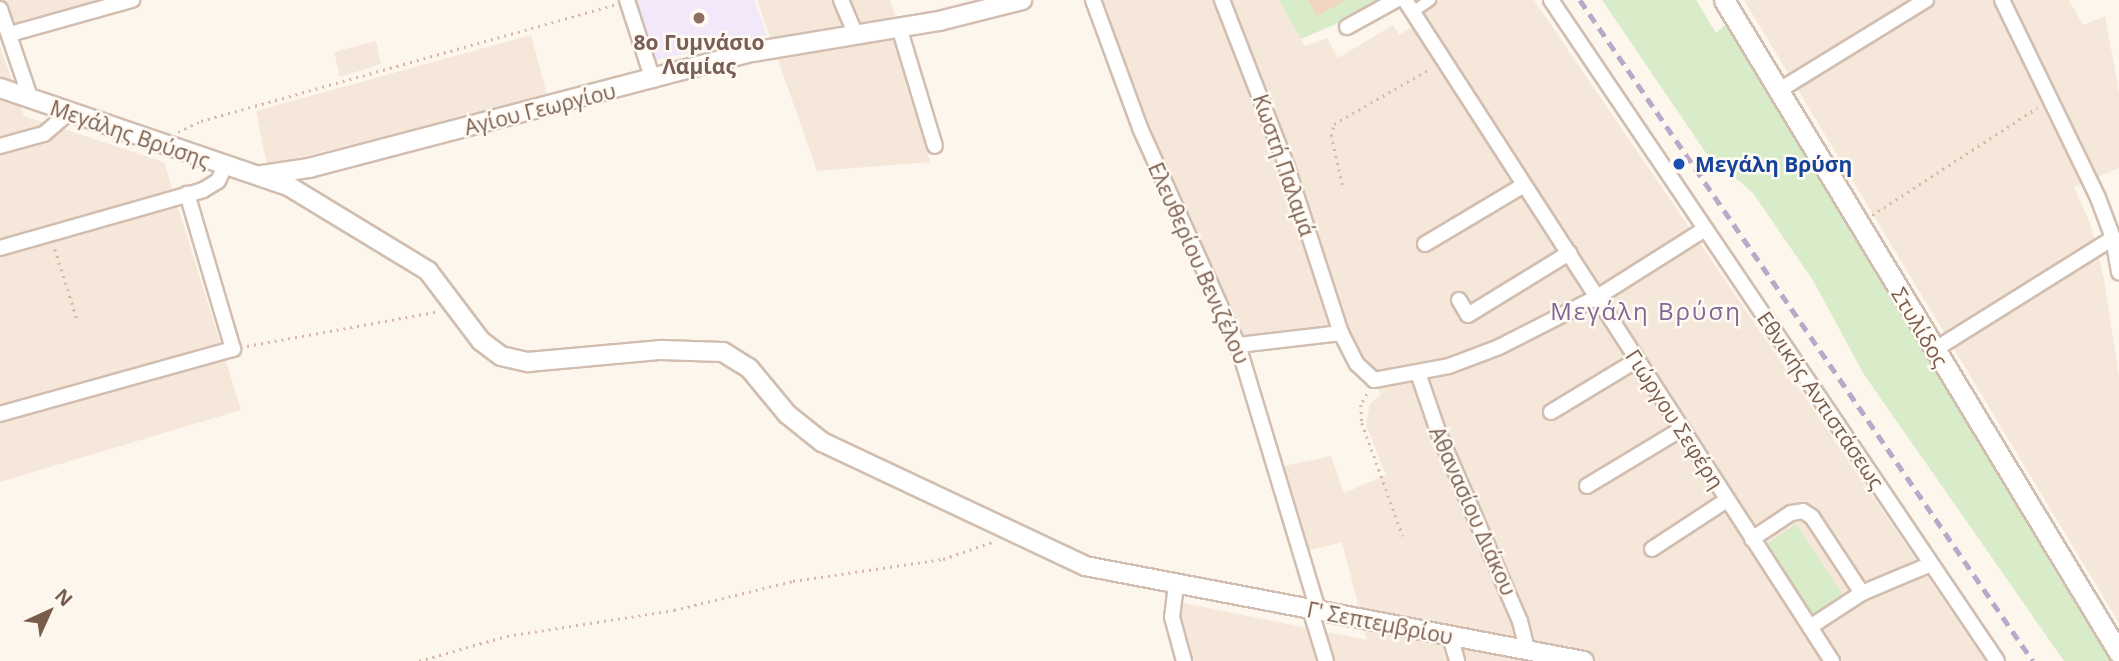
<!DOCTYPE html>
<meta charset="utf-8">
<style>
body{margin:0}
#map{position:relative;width:2119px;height:661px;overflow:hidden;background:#fdf6ec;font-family:"Open Sans",sans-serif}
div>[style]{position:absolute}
.residential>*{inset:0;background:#f5e8da}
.education>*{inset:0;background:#f3e8fa}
.green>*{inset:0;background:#d8ecc9}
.building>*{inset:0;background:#f3d5c3}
.path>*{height:2.5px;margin-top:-1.25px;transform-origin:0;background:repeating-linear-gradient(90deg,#d9b8a5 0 2px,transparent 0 7px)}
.roads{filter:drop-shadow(2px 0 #d1beb0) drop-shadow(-2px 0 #d1beb0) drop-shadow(0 2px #d1beb0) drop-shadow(0 -2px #d1beb0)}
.pedestrian>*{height:10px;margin:-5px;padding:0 5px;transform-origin:5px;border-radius:5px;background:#fff}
.minor>*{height:14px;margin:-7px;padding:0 7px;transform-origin:7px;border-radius:7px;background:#fff}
.tertiary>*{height:18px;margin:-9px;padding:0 9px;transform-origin:9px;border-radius:9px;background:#fff}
.secondary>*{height:19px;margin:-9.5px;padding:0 9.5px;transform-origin:9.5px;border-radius:9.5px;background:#fff}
.rail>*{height:4.5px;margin-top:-2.25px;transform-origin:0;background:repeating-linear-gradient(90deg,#b9a8c9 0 10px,transparent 0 17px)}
.dots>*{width:19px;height:19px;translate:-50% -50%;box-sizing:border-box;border:4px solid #fffaf3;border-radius:50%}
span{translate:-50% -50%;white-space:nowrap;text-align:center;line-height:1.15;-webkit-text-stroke:5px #fffaf3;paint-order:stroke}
.education-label{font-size:21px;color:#785e54;font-weight:700}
.street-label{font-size:21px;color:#7a5c4d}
.transit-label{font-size:21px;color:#164399;font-weight:700}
.left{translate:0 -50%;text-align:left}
.quarter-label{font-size:24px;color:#846695;letter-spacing:2px}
.north{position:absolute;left:14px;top:577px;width:70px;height:70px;-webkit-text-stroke:5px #fffaf3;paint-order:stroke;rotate:45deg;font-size:19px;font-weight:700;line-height:28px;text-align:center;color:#7a5c4d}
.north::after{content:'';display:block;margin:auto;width:24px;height:32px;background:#7a5c4d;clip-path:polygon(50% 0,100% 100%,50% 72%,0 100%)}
</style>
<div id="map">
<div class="residential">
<div style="clip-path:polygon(0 0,142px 0,0 41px)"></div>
<div style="clip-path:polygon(757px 0,890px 0,898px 23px,891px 25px,930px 162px,817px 171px)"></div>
<div style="clip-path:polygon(1098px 0,1279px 0,1305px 46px,1327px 38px,1338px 58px,1393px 25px,1399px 35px,1421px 21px,1409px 0,1534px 0,1985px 661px,1190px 661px,1180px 622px,1183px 603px,1367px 640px,1342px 542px,1307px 551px,1284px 466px,1331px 456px,1344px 493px,1386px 475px,1366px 425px,1370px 404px,1381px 394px,1364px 369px,1344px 321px,1311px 336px,1247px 341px,1150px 132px)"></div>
<div style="clip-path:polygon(1744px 0,2069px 0,2083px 25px,2105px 16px,2119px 92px,2119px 168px,2074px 187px,2090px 223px,2104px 279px,2119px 377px,2119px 623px)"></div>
<div style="clip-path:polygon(531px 35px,547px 95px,267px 166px,256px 111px)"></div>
<div style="clip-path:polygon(376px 41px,381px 64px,340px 77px,334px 52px)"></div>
<div style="clip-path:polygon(0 46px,24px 116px,164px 162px,241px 410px,0 482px)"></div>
</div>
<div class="education">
<div style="clip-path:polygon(631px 0,754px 0,767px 35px,652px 61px)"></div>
</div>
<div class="green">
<div style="clip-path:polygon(1279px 0,1378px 0,1380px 5px,1301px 39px)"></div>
<div style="clip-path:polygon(1602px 0,1696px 0,1716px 33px,1725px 25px,1789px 121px,2113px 661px,2064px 661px,1863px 373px,1814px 282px,1753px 193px,1706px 153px)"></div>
<div style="clip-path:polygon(1796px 524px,1847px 601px,1817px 621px,1767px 544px)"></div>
</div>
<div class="building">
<div style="clip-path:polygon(1308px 0,1346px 0,1317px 16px)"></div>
</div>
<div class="path">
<div style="left:178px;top:132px;width:25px;rotate:-26deg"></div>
<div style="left:201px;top:121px;width:429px;rotate:-15.7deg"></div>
<div style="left:1342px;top:185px;width:50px;rotate:-102.7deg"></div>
<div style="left:1331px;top:136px;width:12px;rotate:-76deg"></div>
<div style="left:1334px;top:124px;width:112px;rotate:-30deg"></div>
<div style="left:1872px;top:215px;width:197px;rotate:-33deg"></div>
<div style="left:55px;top:249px;width:77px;rotate:72.5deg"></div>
<div style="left:247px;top:346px;width:196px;rotate:-10.3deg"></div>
<div style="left:1367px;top:394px;width:13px;rotate:119deg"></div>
<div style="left:1361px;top:405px;width:18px;rotate:87deg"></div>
<div style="left:1362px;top:423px;width:120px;rotate:70.1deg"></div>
<div style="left:419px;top:661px;width:91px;rotate:-15.9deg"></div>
<div style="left:507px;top:636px;width:169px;rotate:-8.8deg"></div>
<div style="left:674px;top:610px;width:122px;rotate:-13.7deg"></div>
<div style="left:793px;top:581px;width:152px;rotate:-8.3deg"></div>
<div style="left:943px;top:559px;width:55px;rotate:-19.1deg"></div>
</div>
<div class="roads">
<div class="pedestrian">
<div style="left:1413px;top:12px;width:21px;rotate:-35deg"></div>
</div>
<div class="minor">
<div style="left:627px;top:0;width:84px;rotate:72deg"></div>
<div style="left:841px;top:0;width:36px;rotate:67deg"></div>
<div style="left:1093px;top:0;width:136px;rotate:69.8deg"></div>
<div style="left:1140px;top:128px;width:238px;rotate:65.7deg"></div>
<div style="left:1238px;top:345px;width:277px;rotate:73.2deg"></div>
<div style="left:1222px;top:0;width:176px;rotate:68.7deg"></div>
<div style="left:1286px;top:164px;width:178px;rotate:72deg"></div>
<div style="left:1405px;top:0;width:787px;rotate:57.14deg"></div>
<div style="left:1551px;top:0;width:797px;rotate:55.99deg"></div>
<div style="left:2002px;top:0;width:220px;rotate:64.1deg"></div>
<div style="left:2098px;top:198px;width:43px;rotate:69.4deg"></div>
<div style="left:2113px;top:238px;width:35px;rotate:80deg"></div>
<div style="left:0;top:9px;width:96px;rotate:71.2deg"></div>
<div style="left:899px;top:27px;width:124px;rotate:73.2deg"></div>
<div style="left:1347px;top:27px;width:56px;rotate:-28.9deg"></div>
<div style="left:10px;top:34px;width:127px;rotate:-15.6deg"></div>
<div style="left:1778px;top:91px;width:174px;rotate:-31.6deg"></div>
<div style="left:0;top:146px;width:46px;rotate:-15.3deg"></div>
<div style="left:44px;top:134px;width:32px;rotate:-41deg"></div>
<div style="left:1425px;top:244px;width:115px;rotate:-30.8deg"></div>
<div style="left:0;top:248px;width:211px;rotate:-15.9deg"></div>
<div style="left:203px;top:190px;width:17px;rotate:-31deg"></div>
<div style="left:218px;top:181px;width:17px;rotate:-65deg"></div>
<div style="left:1459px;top:300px;width:17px;rotate:59deg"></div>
<div style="left:1468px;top:315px;width:119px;rotate:-31.5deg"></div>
<div style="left:1238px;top:345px;width:104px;rotate:-6.6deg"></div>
<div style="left:1341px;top:333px;width:35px;rotate:63deg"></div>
<div style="left:1357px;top:364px;width:23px;rotate:43deg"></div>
<div style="left:1374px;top:380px;width:76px;rotate:-10.6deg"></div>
<div style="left:1449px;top:366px;width:53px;rotate:-20.8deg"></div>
<div style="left:1499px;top:347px;width:112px;rotate:-27deg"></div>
<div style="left:1599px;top:296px;width:125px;rotate:-32.3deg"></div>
<div style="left:1934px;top:350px;width:211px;rotate:-32deg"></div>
<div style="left:1418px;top:373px;width:65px;rotate:71deg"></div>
<div style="left:1439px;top:434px;width:204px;rotate:66.6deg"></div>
<div style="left:1520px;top:621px;width:30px;rotate:76deg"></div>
<div style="left:1551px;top:412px;width:100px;rotate:-31.2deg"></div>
<div style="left:0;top:414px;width:242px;rotate:-15.6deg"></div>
<div style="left:233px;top:349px;width:162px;rotate:-106.5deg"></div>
<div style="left:1587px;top:486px;width:109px;rotate:-31.1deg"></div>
<div style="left:1752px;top:539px;width:47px;rotate:-33.7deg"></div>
<div style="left:1791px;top:513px;width:12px;rotate:-9deg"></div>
<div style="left:1803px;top:511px;width:11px;rotate:34deg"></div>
<div style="left:1812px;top:517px;width:91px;rotate:56.7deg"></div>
<div style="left:1652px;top:549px;width:90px;rotate:-33.2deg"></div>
<div style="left:1176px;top:585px;width:32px;rotate:97deg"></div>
<div style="left:1172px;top:617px;width:46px;rotate:74.7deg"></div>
<div style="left:1310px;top:609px;width:54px;rotate:72.9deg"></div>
<div style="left:1810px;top:627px;width:62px;rotate:-33.2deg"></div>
<div style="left:1862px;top:593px;width:75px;rotate:-22.8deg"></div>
<div style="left:1450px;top:636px;width:26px;rotate:74deg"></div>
</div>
<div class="tertiary">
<div style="left:0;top:88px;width:306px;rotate:18.8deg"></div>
<div style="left:290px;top:187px;width:162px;rotate:31.3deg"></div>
<div style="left:428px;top:271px;width:88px;rotate:52.9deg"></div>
<div style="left:481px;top:341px;width:25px;rotate:37deg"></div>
<div style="left:501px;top:356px;width:28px;rotate:13deg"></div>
<div style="left:528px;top:362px;width:134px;rotate:-5.2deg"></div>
<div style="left:661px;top:350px;width:62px;rotate:1.8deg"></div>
<div style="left:723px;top:352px;width:31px;rotate:32deg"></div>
<div style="left:749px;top:368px;width:60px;rotate:50.4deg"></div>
<div style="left:787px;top:414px;width:45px;rotate:38.7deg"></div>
<div style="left:822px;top:442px;width:291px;rotate:25.2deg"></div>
<div style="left:1085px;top:566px;width:508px;rotate:10.78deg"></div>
<div style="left:262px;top:175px;width:48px;rotate:-8.5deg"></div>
<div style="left:309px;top:168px;width:458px;rotate:-14.7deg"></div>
<div style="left:752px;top:52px;width:190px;rotate:-9.4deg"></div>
<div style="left:939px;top:21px;width:86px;rotate:-14.2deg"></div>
</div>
<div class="secondary">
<div style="left:1724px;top:0;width:763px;rotate:58.83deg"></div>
</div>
</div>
<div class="rail">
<div style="left:1580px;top:0;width:801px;rotate:55.58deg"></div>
</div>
<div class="dots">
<div style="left:699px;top:18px;background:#8d6e63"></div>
<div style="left:1679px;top:164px;background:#1a4fb4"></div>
</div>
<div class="education-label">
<span style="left:699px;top:54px">8ο Γυμνάσιο<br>Λαμίας</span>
</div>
<div class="street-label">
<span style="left:540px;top:109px;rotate:-14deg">Αγίου Γεωργίου</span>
<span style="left:130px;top:134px;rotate:19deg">Μεγάλης Βρύσης</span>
<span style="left:1284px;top:165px;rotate:71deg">Κωστή Παλαμά</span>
<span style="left:1199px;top:263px;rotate:66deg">Ελευθερίου Βενιζέλου</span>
<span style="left:1920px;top:327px;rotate:59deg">Στυλίδος</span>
<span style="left:1821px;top:400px;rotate:56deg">Εθνικής Αντιστάσεως</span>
<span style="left:1675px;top:419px;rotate:57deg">Γιώργου Σεφέρη</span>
<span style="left:1473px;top:511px;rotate:66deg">Αθανασίου Διάκου</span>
<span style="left:1380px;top:623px;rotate:11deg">Γ' Σεπτεμβρίου</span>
</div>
<div class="transit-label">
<span class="left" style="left:1695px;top:164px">Μεγάλη Βρύση</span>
</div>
<div class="quarter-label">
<span style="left:1646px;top:311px">Μεγάλη Βρύση</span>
</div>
<div class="north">N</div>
</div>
